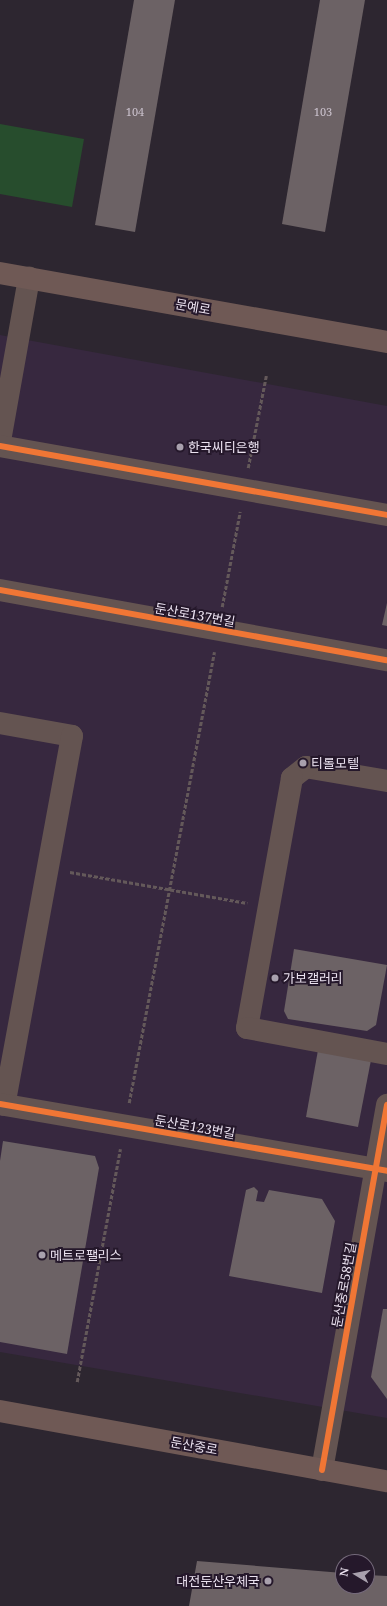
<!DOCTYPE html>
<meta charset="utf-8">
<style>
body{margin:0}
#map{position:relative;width:387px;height:1606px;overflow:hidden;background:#2d2630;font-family:"Noto Serif","Noto Sans KR",serif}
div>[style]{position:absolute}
.built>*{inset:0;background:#37283f}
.green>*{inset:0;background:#274d2d}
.building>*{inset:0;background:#6c6265}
.path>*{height:2.5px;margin-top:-1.25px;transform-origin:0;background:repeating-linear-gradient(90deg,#64595a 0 4px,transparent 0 6px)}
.minor>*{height:22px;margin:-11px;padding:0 11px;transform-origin:11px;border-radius:11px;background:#645451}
.major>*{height:22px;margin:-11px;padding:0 11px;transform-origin:11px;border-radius:11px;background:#6f5955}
.cycleway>*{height:6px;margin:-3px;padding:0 3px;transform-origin:3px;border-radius:3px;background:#f07635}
.dots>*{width:11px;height:11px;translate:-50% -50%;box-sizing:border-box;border:2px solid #25182b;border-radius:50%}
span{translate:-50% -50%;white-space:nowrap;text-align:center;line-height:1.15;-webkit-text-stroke:4px #25182b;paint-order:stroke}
.number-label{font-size:11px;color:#cbc2cd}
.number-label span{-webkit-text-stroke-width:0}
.street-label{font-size:13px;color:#ebe2f0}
.poi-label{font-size:13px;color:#ebe2f0}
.left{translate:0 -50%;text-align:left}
.right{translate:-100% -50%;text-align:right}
.north{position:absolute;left:335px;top:1554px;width:40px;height:40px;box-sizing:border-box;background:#25182b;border:1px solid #74697a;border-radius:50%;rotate:280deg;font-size:11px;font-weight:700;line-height:16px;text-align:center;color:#ebe2f0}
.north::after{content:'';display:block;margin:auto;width:14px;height:18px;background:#a8a0ad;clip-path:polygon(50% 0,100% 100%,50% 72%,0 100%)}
</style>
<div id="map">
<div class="built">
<div style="clip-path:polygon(0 335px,387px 406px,387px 1418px,0 1352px)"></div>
</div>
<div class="green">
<div style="clip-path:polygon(0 124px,84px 139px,72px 207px,0 194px)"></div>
</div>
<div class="building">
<div style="clip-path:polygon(134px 0,175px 0,135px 232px,95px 225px)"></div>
<div style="clip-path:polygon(320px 0,365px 0,325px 232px,282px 224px)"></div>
<div style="clip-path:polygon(387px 603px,387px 626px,382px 625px)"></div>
<div style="clip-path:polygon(294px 949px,387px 965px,376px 1025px,367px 1031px,288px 1019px,284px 1011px)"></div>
<div style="clip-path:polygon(318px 1050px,371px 1060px,358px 1127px,306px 1117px)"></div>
<div style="clip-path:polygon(3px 1141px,95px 1156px,99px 1168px,67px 1354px,0 1342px,0 1161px)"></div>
<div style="clip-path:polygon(254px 1187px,258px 1191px,256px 1201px,264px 1202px,269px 1190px,322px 1199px,335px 1221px,322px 1293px,229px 1276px,246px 1190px)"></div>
<div style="clip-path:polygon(383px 1309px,387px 1309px,387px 1399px,371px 1377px)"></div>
<div style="clip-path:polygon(197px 1561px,343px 1573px,343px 1586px,367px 1586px,367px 1575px,387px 1576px,387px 1606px,189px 1606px)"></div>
</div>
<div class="path">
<div style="left:248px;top:468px;width:94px;rotate:-78.9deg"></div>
<div style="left:222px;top:607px;width:97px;rotate:-79.3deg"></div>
<div style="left:70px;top:872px;width:180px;rotate:9.9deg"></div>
<div style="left:129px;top:1103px;width:459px;rotate:-79.3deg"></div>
<div style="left:77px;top:1382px;width:237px;rotate:-79.5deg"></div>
</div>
<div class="minor">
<div style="left:0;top:441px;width:166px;rotate:-79.9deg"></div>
<div style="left:0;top:446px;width:393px;rotate:10.1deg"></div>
<div style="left:0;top:590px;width:393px;rotate:10.3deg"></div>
<div style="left:0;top:723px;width:73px;rotate:10.2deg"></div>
<div style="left:72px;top:736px;width:375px;rotate:100.4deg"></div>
<div style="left:387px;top:781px;width:82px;rotate:-170.2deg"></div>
<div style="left:306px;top:767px;width:18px;rotate:142deg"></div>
<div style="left:292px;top:778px;width:254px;rotate:100.2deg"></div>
<div style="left:247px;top:1028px;width:142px;rotate:10.5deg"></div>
<div style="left:0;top:1104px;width:393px;rotate:9.8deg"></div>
<div style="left:322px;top:1470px;width:371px;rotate:-79.9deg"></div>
</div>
<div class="major">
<div style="left:0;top:273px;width:393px;rotate:10.1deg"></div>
<div style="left:0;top:1411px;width:393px;rotate:10.3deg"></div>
</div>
<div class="cycleway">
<div style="left:0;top:446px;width:393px;rotate:10.1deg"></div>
<div style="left:0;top:590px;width:393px;rotate:10.3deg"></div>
<div style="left:0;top:1104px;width:393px;rotate:9.8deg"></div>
<div style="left:322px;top:1470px;width:371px;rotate:-79.9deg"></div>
</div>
<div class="dots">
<div style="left:180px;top:447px;background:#a8a0ad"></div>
<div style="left:303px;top:763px;background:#a8a0ad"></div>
<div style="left:275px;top:978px;background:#a8a0ad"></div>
<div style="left:42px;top:1255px;background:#a8a0ad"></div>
<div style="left:268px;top:1581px;background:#a8a0ad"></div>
</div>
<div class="number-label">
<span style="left:135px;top:112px">104</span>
<span style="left:323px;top:112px">103</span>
</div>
<div class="street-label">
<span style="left:193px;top:307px;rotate:10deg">문예로</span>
<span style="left:195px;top:615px;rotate:10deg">둔산로137번길</span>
<span style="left:195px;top:1127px;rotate:10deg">둔산로123번길</span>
<span style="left:344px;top:1285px;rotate:-80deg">둔산중로58번길</span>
<span style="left:194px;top:1446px;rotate:10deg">둔산중로</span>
</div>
<div class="poi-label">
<span class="left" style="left:188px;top:447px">한국씨티은행</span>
<span class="left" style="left:311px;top:763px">티롤모텔</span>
<span class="left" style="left:283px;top:978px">가보갤러리</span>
<span class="left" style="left:50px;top:1255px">메트로팰리스</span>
<span class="right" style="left:260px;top:1581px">대전둔산우체국</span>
</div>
<div class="north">N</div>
</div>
